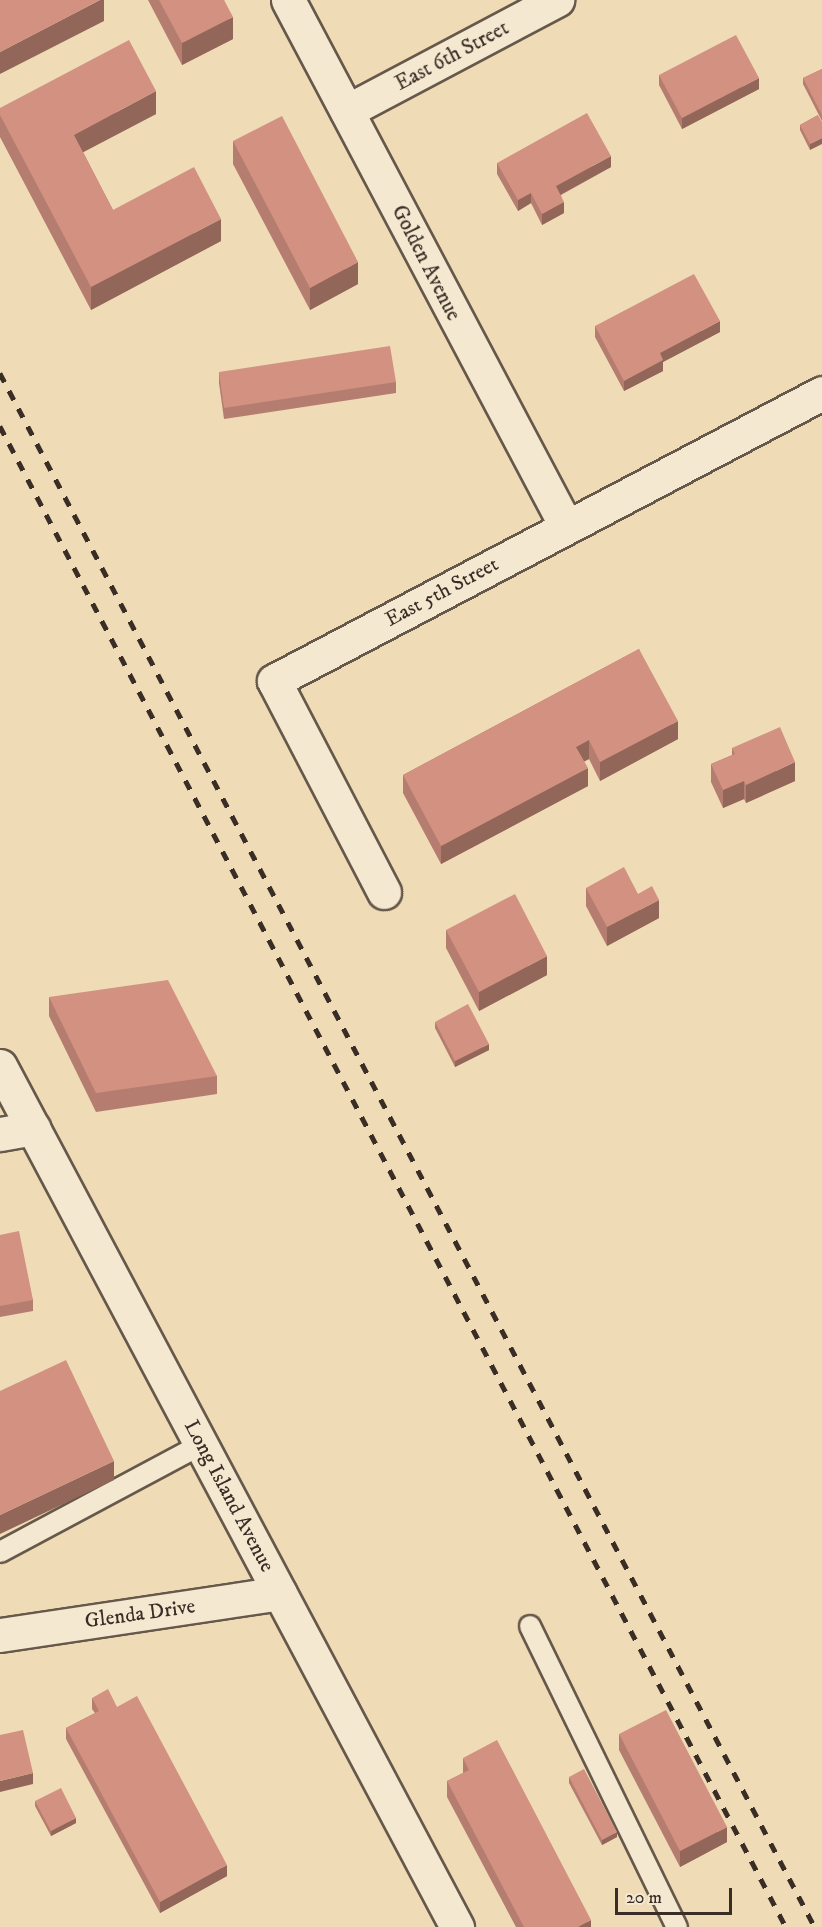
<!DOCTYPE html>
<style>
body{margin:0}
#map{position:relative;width:822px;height:1927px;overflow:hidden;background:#efdbb6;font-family:"IM FELL DW Pica",serif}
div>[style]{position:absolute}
.roads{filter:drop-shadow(2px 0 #66584a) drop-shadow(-2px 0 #66584a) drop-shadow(0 2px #66584a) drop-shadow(0 -2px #66584a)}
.lane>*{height:20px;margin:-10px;padding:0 10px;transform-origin:10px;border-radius:10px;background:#f5e8d0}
.street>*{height:33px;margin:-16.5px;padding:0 16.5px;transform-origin:16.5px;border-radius:16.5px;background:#f5e8d0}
.secondary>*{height:33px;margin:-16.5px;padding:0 16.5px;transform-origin:16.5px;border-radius:16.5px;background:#f5e8d0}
.rail>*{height:4.5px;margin-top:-2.25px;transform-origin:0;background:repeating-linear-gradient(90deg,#392d26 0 10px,transparent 0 20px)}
.wall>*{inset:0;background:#b57d6f}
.shaded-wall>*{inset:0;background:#93665a}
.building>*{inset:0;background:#d29181}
span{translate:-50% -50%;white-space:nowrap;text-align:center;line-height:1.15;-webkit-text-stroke:4.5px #f5e8d0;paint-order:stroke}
.street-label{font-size:21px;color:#392d26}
.scale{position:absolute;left:615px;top:1888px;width:117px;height:27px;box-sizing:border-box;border:3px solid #392d26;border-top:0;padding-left:8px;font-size:18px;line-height:21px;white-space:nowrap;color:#392d26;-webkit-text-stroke:4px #f5e8d0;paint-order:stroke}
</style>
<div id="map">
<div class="roads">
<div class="lane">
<div style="left:0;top:1552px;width:229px;rotate:-28.1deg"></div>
<div style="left:530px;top:1626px;width:335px;rotate:64deg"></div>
</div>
<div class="street">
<div style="left:288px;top:0;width:595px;rotate:62.14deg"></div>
<div style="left:347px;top:111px;width:238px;rotate:-27.9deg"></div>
<div style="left:384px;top:892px;width:238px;rotate:-117.5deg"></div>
<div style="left:274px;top:681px;width:619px;rotate:-27.72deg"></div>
<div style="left:0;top:1134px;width:34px;rotate:-10deg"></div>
<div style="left:0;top:1635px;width:283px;rotate:-8.5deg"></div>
</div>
<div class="secondary">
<div style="left:0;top:1066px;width:975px;rotate:62.04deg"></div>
</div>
</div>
<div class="rail">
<div style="left:0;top:373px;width:1755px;rotate:62.33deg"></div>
<div style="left:0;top:426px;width:1694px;rotate:62.36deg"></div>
</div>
<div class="wall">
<div style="clip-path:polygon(148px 0,224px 0,233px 39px,182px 65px)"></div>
<div style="clip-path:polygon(822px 69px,822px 121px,803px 84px,803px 78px)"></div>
<div style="clip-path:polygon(659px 75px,759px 89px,682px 129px,659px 85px)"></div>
<div style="clip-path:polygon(0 108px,156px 114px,83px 152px,113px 210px,221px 241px,91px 310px,0 137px)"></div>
<div style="clip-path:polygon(818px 115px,810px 150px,800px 130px,800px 125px)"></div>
<div style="clip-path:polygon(233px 141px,358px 284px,310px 310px,233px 164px)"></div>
<div style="clip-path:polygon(497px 163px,611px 167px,561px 195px,564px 213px,542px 225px,531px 203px,518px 211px,497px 174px)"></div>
<div style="clip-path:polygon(595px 326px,720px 332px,663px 362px,663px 371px,624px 391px,595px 337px)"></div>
<div style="clip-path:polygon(219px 372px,396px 382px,396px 393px,224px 419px,219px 383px)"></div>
<div style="clip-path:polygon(639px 649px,678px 739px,600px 781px,589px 759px,584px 761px,588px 786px,441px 864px,403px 793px,403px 775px)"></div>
<div style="clip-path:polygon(732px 748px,795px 781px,746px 803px,744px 799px,723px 808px,711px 782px,711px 764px,732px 755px)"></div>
<div style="clip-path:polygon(586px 888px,659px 918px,607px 946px,586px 906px)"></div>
<div style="clip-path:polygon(446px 930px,547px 975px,479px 1011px,446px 948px)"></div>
<div style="clip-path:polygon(49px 997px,217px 1076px,217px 1094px,96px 1112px,49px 1016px)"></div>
<div style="clip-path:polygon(435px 1022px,489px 1050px,455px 1067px,435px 1028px)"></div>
<div style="clip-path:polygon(0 1235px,33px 1300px,33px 1311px,0 1317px)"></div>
<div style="clip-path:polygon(92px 1698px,117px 1707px,227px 1876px,160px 1913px,66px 1739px,66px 1728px,95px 1713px,92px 1709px)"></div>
<div style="clip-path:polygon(619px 1734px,727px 1842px,680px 1867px,619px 1750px)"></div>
<div style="clip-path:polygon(463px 1758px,591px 1927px,516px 1927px,447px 1797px,447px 1781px,463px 1773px)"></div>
<div style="clip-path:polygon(569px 1777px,617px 1837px,602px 1845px,569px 1783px)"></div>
<div style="clip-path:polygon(35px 1801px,76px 1823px,51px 1836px,35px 1806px)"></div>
</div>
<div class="shaded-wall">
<div style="clip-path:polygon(100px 0,104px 0,104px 21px,0 74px,0 52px)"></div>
<div style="clip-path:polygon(233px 17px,233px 39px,182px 65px,182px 43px)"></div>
<div style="clip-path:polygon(759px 78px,759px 89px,682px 129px,682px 118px)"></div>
<div style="clip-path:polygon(156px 91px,156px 114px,74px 157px,74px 135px)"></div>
<div style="clip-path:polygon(822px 138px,822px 144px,810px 150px,810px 144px)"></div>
<div style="clip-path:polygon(611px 156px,611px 167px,556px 197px,556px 186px)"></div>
<div style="clip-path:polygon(531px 193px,531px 203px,518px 211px,518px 200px)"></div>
<div style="clip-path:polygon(564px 202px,564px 213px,542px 225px,542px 214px)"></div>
<div style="clip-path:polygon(221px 219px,221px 241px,91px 310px,91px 287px)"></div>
<div style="clip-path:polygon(358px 262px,358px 284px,310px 310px,310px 288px)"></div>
<div style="clip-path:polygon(720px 321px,720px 332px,663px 362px,663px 371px,624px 391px,624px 381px,660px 353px)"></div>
<div style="clip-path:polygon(678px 721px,678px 739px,600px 781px,600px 762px)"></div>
<div style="clip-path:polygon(589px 740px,589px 759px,576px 766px,576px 747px)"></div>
<div style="clip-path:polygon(795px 762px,795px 781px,746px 803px,746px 785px)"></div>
<div style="clip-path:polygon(588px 768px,588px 786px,441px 864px,441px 846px)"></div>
<div style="clip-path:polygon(744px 781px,744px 799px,723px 808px,723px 790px)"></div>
<div style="clip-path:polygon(659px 900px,659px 918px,607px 946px,607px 927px)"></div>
<div style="clip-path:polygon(547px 956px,547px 975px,479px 1011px,479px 992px)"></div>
<div style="clip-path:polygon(489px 1044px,489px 1050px,455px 1067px,455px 1061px)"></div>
<div style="clip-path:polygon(114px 1461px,114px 1480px,0 1534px,0 1515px)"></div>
<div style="clip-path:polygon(33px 1773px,33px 1784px,0 1792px,0 1781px)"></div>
<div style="clip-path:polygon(76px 1818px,76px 1823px,51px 1836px,51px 1831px)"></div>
<div style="clip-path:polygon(727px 1827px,727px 1842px,680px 1867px,680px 1851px)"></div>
<div style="clip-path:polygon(617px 1832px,617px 1837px,602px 1845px,602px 1840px)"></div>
<div style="clip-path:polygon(227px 1865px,227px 1876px,160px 1913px,160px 1902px)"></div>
<div style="clip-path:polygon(591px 1920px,591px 1927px,578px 1927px)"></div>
</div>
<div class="building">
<div style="clip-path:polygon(0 0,100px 0,0 52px)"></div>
<div style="clip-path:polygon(159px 0,224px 0,233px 17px,182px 43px)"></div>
<div style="clip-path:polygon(736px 35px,759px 78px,682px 118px,659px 75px)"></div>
<div style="clip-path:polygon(129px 40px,156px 91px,74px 135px,113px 210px,194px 167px,221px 219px,91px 287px,0 115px,0 108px)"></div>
<div style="clip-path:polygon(822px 69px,822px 115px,803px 78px)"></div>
<div style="clip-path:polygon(587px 113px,611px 156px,556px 186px,564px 202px,542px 214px,531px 193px,518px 200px,497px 163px)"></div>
<div style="clip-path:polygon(818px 115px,822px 122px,822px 138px,810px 144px,800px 125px)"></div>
<div style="clip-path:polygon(282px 116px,358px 262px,310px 288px,233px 141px)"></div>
<div style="clip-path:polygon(694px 274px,720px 321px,660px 353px,663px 360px,624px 381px,595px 326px)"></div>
<div style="clip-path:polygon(390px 346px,396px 382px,224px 408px,219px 372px)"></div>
<div style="clip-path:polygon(639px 649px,678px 721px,600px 762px,589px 740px,576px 747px,588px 768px,441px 846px,403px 775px)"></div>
<div style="clip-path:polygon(780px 727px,795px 762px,746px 785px,744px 781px,723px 790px,711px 764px,735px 754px,732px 748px)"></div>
<div style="clip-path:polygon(624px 867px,638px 894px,652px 886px,659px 900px,607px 927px,586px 888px)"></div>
<div style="clip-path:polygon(515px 894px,547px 956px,479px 992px,446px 930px)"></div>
<div style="clip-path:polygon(168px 980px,217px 1076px,96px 1093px,49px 997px)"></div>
<div style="clip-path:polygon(468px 1004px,489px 1044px,455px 1061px,435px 1022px)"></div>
<div style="clip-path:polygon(19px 1231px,33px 1300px,0 1306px,0 1235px)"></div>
<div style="clip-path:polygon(66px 1360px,114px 1461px,0 1515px,0 1391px)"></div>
<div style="clip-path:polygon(108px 1689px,117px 1707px,137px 1696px,227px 1865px,160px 1902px,66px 1728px,99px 1711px,92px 1698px)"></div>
<div style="clip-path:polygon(666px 1710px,727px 1827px,680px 1851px,619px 1734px)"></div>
<div style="clip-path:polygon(23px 1730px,33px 1773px,0 1781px,0 1735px)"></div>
<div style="clip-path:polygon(497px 1740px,591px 1920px,578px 1927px,524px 1927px,447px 1781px,469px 1770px,463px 1758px)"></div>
<div style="clip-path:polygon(584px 1769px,617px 1832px,602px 1840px,569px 1777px)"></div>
<div style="clip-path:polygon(61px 1788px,76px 1818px,51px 1831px,35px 1801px)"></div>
</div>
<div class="street-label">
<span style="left:452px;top:56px;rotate:-28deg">East 6th Street</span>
<span style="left:426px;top:263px;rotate:63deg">Golden Avenue</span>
<span style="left:442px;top:592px;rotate:-28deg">East 5th Street</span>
<span style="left:229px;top:1496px;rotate:62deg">Long Island Avenue</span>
<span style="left:140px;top:1614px;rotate:-8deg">Glenda Drive</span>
</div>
<div class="scale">20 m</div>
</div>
